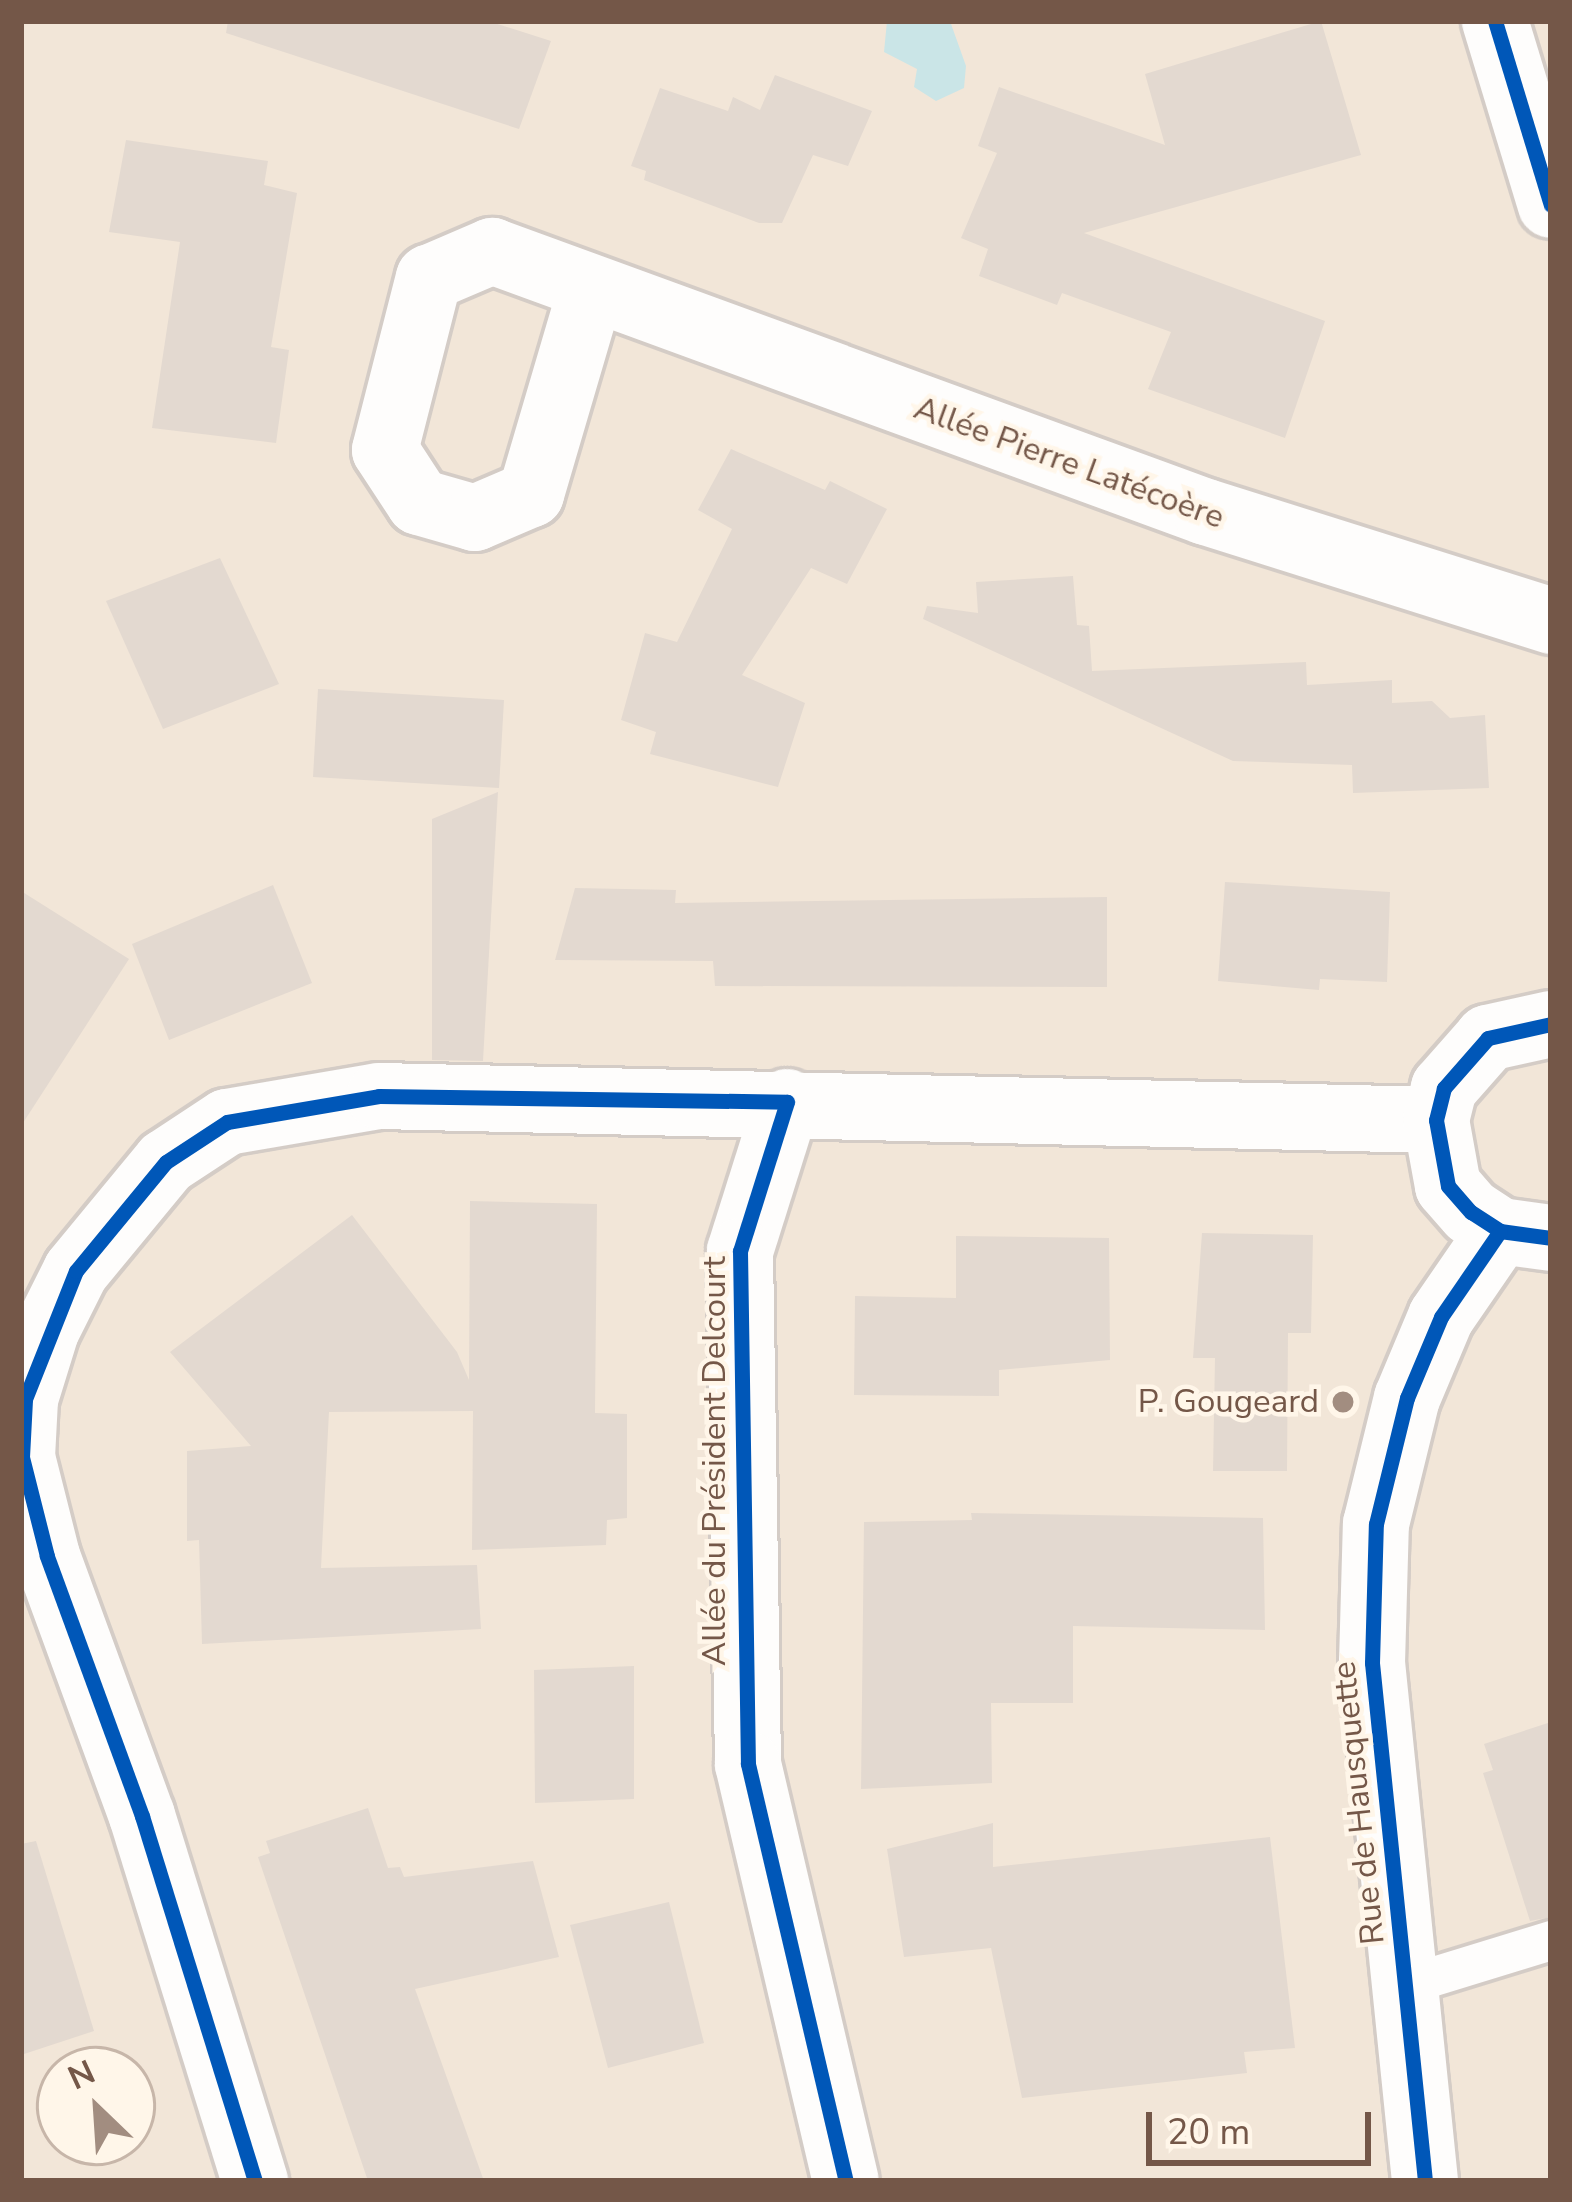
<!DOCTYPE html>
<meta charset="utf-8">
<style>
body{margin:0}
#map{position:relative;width:1572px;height:2202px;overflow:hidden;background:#f6f1e8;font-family:"Nunito Sans",sans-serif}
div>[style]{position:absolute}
.residential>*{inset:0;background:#f2e6d8}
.water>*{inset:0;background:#cae5e7}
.building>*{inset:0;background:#e3d9d0}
.roads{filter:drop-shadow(3px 0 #d4ccc6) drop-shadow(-3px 0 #d4ccc6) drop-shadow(0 3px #d4ccc6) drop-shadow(0 -3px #d4ccc6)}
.lane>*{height:39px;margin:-19.5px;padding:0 19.5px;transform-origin:19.5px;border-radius:19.5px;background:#fefdfc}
.street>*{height:66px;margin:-33px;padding:0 33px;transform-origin:33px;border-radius:33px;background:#fefdfc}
.secondary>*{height:66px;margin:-33px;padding:0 33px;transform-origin:33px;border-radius:33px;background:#fefdfc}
.cycleway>*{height:15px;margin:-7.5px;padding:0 7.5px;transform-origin:7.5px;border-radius:7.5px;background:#0057b8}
.dots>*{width:33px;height:33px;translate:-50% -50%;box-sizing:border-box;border:6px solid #fff6e9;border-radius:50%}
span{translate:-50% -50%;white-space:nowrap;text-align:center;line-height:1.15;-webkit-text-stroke:9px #fff6e9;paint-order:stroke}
.street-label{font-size:33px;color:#745748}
.poi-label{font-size:33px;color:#745748}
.right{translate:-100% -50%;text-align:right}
.frame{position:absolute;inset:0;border:24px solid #745748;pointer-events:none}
.north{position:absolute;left:36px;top:2046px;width:120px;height:120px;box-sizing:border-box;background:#fff6e9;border:3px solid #c7b6a9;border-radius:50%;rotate:335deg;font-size:33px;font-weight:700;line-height:48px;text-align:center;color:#745748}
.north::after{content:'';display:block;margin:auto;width:42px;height:54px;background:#a28d80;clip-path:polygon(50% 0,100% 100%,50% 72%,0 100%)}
.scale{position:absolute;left:1146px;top:2112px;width:225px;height:54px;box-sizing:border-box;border:6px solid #745748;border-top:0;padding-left:15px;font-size:36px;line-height:42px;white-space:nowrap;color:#745748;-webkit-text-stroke:9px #fff6e9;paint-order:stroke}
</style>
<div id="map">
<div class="residential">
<div style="clip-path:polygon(evenodd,21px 21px,1551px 21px,1551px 2181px,21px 2181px,21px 21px,60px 2070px,132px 2070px,132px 2142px,60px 2142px,60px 2070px)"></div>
</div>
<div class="water">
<div style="clip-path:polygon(887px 21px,950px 21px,966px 66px,964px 88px,936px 101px,914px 87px,917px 69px,884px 52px)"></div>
</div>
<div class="building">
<div style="clip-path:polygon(228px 21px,488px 21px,551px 41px,519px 129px,226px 33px)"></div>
<div style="clip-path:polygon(1321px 21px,1361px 155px,1084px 233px,1325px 321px,1285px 438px,1148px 389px,1171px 332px,1062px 293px,1057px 305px,979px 276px,988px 249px,961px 238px,997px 153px,978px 146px,999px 87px,1165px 145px,1145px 74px)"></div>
<div style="clip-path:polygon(775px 75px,872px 111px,848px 166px,813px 155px,782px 223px,759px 223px,644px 180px,646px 171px,631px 166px,660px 88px,728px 111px,733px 97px,760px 110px)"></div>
<div style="clip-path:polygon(126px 140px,268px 161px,264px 185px,297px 193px,271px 347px,289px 350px,276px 443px,152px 428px,180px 242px,109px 232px)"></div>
<div style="clip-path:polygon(731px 449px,825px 490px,830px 481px,887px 509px,847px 584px,811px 568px,742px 675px,805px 703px,778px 787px,650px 754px,656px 732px,621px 720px,645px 633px,677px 642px,732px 529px,698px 510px)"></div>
<div style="clip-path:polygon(220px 558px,279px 684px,163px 729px,106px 601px)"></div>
<div style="clip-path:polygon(1073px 576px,1077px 625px,1089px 626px,1092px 671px,1306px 662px,1307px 685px,1392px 680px,1392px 703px,1432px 701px,1450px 718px,1485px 715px,1489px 788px,1353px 793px,1352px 765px,1233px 761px,923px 619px,927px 606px,978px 613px,976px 582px)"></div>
<div style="clip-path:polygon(318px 689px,504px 700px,499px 788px,313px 777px)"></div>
<div style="clip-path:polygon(498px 792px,483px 1061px,432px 1060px,432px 819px)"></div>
<div style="clip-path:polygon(1225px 882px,1390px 892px,1387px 982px,1320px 979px,1319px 990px,1218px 981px)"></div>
<div style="clip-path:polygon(273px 885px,312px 983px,169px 1040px,132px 944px)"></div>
<div style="clip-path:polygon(575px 888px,676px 890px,675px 903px,1107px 897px,1107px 987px,715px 986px,713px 961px,555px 960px)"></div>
<div style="clip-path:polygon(21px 891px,129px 959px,21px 1126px)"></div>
<div style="clip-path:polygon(470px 1201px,597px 1204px,595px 1413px,627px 1414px,627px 1518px,607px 1520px,606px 1545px,472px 1550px,473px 1411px,329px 1412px,321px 1568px,477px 1565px,481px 1629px,202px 1644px,199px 1540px,187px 1541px,187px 1451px,251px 1446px,170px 1352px,352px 1215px,457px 1352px,469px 1380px)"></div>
<div style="clip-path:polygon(1202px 1233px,1313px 1235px,1311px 1333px,1288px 1333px,1287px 1471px,1213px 1471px,1215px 1358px,1193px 1358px)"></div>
<div style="clip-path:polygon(956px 1236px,1109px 1238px,1110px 1360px,999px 1370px,999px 1396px,854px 1395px,855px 1296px,956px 1298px)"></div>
<div style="clip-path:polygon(971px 1513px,1263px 1518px,1265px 1630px,1073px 1626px,1073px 1703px,991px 1703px,992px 1783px,861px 1789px,864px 1522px,972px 1520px)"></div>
<div style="clip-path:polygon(634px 1666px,634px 1799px,535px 1803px,534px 1670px)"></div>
<div style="clip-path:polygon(1551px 1722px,1551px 1917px,1530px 1921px,1483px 1773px,1493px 1770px,1484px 1744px)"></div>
<div style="clip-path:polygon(368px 1808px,388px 1868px,400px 1867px,404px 1877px,533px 1861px,559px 1957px,415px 1989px,484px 2181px,368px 2181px,258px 1857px,270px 1853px,266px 1841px)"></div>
<div style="clip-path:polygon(993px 1823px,993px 1867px,1270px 1837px,1295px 2048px,1244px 2052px,1247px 2073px,1022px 2098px,991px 1948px,904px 1957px,887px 1849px)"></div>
<div style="clip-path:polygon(36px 1841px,94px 2031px,21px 2055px,21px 1844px)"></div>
<div style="clip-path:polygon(669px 1902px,704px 2043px,608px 2068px,570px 1925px)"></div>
</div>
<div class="roads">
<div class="lane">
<div style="left:1408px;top:1984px;width:150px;rotate:-17.1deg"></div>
</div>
<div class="street">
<div style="left:591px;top:290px;width:213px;rotate:106.4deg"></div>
<div style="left:531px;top:494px;width:61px;rotate:156.8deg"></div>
<div style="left:475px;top:518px;width:58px;rotate:-164.1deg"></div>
<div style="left:419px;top:502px;width:62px;rotate:-123.2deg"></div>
<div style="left:385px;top:450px;width:178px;rotate:-75.7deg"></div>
<div style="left:429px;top:278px;width:69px;rotate:-23.2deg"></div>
<div style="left:492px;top:251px;width:760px;rotate:20.08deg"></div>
<div style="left:1206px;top:512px;width:362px;rotate:17.5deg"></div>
<div style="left:787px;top:1102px;width:156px;rotate:107.5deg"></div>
<div style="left:740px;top:1251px;width:513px;rotate:89.11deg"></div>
<div style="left:748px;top:1764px;width:428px;rotate:76.8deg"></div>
<div style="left:255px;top:2181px;width:382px;rotate:-107.2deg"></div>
<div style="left:142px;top:1816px;width:277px;rotate:-110.1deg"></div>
<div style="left:47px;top:1556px;width:102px;rotate:-104.2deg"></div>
<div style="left:22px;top:1457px;width:58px;rotate:-87deg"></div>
<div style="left:25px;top:1399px;width:71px;rotate:-72.8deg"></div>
<div style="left:46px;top:1331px;width:67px;rotate:-63.4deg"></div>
<div style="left:76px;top:1271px;width:141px;rotate:-50.5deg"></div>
<div style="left:166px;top:1162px;width:73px;rotate:-33.3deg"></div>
<div style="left:227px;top:1122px;width:154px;rotate:-9.7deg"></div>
<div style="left:379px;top:1096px;width:1057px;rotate:1.3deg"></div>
</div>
<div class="secondary">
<div style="left:1495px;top:21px;width:192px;rotate:73.1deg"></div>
<div style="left:1551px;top:1024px;width:65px;rotate:167.5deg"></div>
<div style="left:1488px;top:1038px;width:67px;rotate:131.3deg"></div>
<div style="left:1444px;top:1088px;width:33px;rotate:104deg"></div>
<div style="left:1436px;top:1120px;width:67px;rotate:79.7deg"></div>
<div style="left:1448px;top:1186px;width:35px;rotate:49deg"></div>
<div style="left:1471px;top:1212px;width:35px;rotate:33deg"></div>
<div style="left:1500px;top:1231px;width:51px;rotate:7.8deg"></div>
<div style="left:1425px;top:2181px;width:521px;rotate:-95.84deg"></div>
<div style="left:1372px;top:1663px;width:139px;rotate:-88.4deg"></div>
<div style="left:1376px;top:1524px;width:130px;rotate:-76.2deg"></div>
<div style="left:1407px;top:1398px;width:88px;rotate:-67.2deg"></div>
<div style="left:1441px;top:1317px;width:104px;rotate:-55.5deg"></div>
</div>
</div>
<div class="cycleway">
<div style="left:1495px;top:21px;width:192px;rotate:73.1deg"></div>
<div style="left:1551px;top:1024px;width:65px;rotate:167.5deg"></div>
<div style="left:1488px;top:1038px;width:67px;rotate:131.3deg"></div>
<div style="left:1444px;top:1088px;width:33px;rotate:104deg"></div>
<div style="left:1436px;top:1120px;width:67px;rotate:79.7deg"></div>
<div style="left:1448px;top:1186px;width:35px;rotate:49deg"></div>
<div style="left:1471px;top:1212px;width:35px;rotate:33deg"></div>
<div style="left:1500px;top:1231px;width:51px;rotate:7.8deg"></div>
<div style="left:255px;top:2181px;width:382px;rotate:-107.2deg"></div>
<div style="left:142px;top:1816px;width:277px;rotate:-110.1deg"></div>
<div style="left:47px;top:1556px;width:102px;rotate:-104.2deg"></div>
<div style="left:22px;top:1457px;width:58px;rotate:-87deg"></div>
<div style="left:25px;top:1399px;width:138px;rotate:-68.3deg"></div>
<div style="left:76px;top:1271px;width:141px;rotate:-50.5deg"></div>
<div style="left:166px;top:1162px;width:73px;rotate:-33.3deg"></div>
<div style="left:227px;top:1122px;width:154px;rotate:-9.7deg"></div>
<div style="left:379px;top:1096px;width:408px;rotate:0.8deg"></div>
<div style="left:787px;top:1102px;width:156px;rotate:107.5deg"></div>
<div style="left:740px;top:1251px;width:513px;rotate:89.11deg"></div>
<div style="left:748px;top:1764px;width:428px;rotate:76.8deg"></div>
<div style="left:1425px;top:2181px;width:521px;rotate:-95.84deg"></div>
<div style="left:1372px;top:1663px;width:139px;rotate:-88.4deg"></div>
<div style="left:1376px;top:1524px;width:130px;rotate:-76.2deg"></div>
<div style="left:1407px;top:1398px;width:88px;rotate:-67.2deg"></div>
<div style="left:1441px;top:1317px;width:104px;rotate:-55.5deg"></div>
</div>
<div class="dots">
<div style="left:1343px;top:1402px;background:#a28d80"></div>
</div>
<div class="street-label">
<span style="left:1069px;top:463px;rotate:20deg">Allée Pierre Latécoère</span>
<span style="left:715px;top:1461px;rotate:-90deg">Allée du Président Delcourt</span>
<span style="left:1359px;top:1803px;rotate:-96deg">Rue de Hausquette</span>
</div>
<div class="poi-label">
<span class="right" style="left:1319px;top:1402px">P. Gougeard</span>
</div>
<div class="frame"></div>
<div class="north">N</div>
<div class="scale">20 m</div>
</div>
